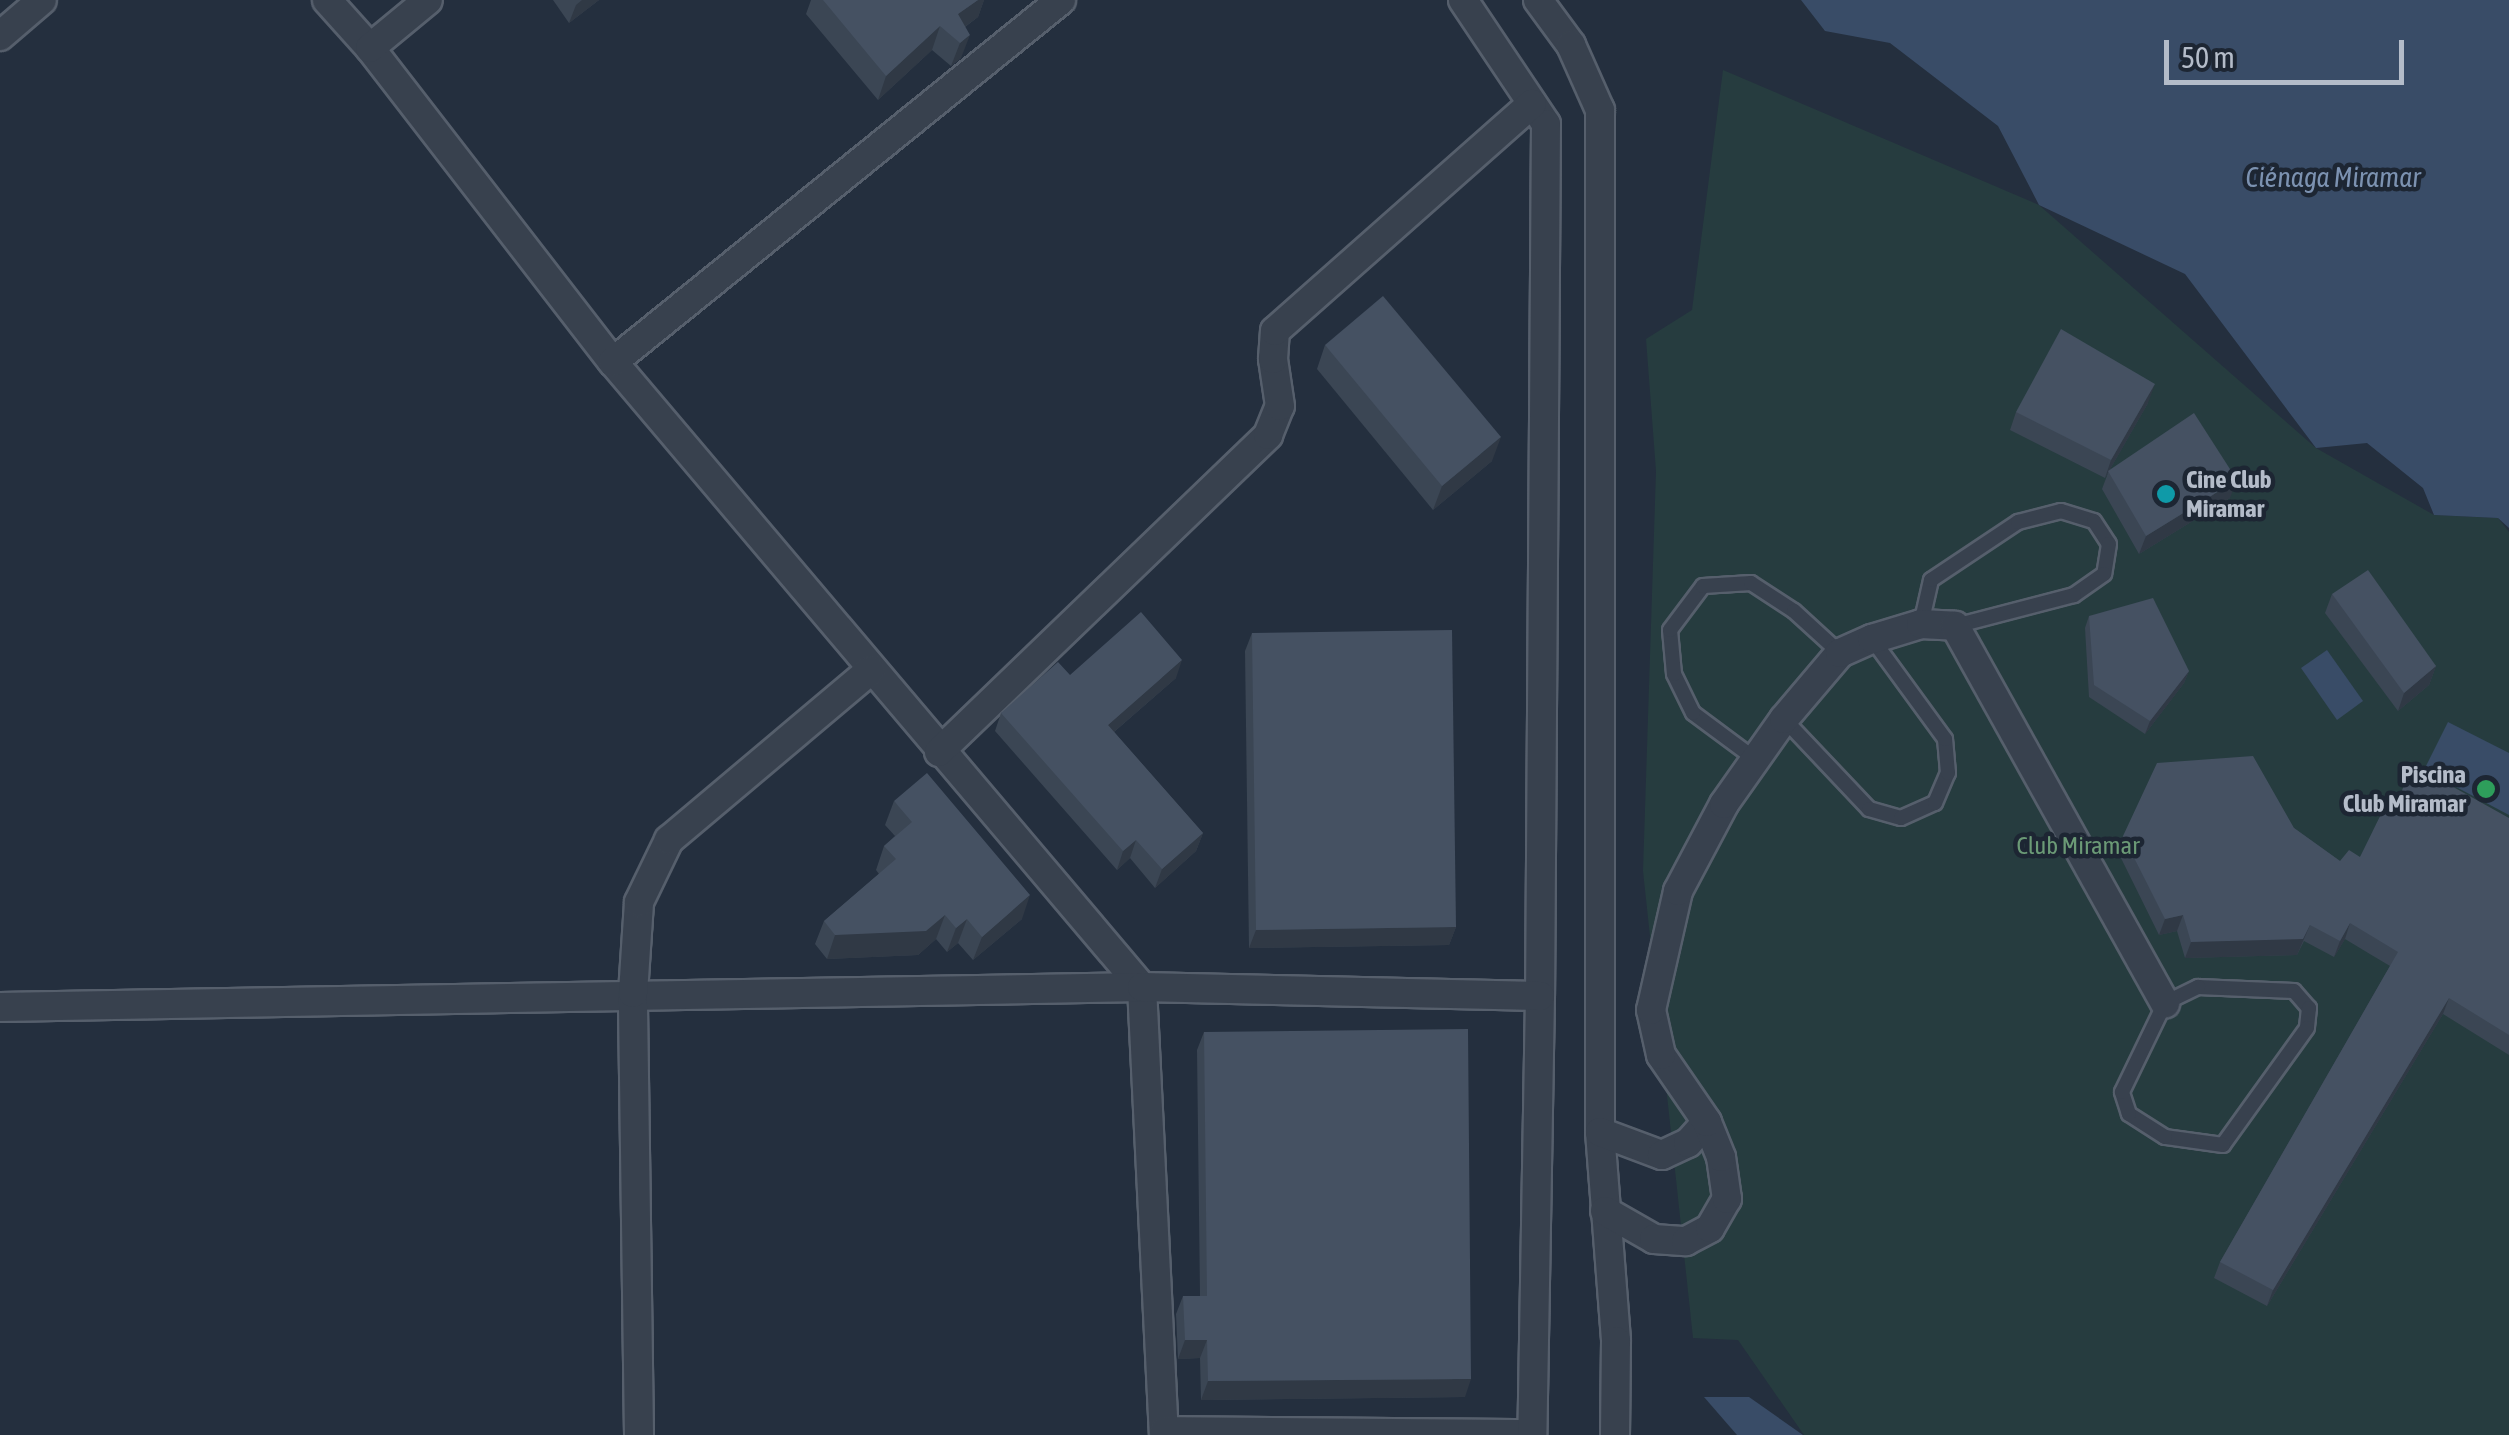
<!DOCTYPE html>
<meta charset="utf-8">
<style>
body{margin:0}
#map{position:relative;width:2509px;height:1435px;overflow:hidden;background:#242f3e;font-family:"Asap Condensed",sans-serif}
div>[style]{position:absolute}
.green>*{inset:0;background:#263c3f}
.water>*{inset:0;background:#394c67}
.roads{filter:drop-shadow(2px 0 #565f6c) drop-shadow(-2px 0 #565f6c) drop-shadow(0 2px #565f6c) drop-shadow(0 -2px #565f6c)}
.service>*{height:14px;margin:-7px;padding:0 7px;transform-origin:7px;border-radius:7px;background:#38414e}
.minor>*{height:28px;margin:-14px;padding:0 14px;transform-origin:14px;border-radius:14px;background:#38414e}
.wall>*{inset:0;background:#3b4654}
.shaded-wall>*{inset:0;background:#303945}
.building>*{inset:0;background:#455162}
.dots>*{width:28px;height:28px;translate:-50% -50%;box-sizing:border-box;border:5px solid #1d2633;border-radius:50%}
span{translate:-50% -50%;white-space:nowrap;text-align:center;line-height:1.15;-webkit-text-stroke:9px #1d2633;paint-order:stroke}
.poi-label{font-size:25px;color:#b4bcc9;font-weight:700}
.left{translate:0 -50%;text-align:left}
.right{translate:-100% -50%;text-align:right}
.park-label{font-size:25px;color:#6b9a76}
.water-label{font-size:28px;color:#7c92b1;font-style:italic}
.scale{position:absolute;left:2164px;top:40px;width:240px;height:45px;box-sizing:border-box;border:5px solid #b4bcc9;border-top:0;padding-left:12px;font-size:30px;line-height:35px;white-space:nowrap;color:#b4bcc9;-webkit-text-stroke:8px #1d2633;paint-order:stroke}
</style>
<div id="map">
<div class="green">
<div style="clip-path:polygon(1723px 70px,2039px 205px,2316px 448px,2434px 515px,2498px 518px,2509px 532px,2509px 1435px,1804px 1435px,1738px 1340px,1693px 1338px,1643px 871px,1656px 471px,1646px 339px,1692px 310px)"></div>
</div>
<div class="water">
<div style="clip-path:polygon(1801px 0,2509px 0,2509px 528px,2498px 518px,2434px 515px,2423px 488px,2367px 443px,2316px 448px,2185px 274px,2039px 205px,1998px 126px,1890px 43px,1825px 31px)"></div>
<div style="clip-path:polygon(2327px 650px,2363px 701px,2337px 720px,2301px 668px)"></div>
<div style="clip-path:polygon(2448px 722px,2509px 753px,2509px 815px,2424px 770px)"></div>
<div style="clip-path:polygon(1704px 1397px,1749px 1397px,1803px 1435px,1737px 1435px)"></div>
</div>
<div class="roads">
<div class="service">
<div style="left:1921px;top:624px;width:45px;rotate:-77.2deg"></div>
<div style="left:1931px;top:580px;width:105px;rotate:-33.7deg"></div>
<div style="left:2018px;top:522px;width:44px;rotate:-14.3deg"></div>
<div style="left:2061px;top:511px;width:34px;rotate:17deg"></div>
<div style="left:2094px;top:521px;width:27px;rotate:57deg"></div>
<div style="left:2109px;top:544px;width:30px;rotate:99deg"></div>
<div style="left:2104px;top:574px;width:37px;rotate:145deg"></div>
<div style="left:2074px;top:595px;width:123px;rotate:165.4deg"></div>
<div style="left:1784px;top:719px;width:124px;rotate:46.6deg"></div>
<div style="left:1869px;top:809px;width:33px;rotate:16deg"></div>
<div style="left:1901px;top:818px;width:37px;rotate:-24deg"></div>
<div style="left:1935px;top:803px;width:33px;rotate:-67deg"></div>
<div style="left:1948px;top:773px;width:34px;rotate:-95deg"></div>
<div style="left:1945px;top:739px;width:124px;rotate:-126.1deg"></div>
<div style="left:1755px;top:759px;width:77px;rotate:-143.4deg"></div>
<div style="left:1693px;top:713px;width:43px;rotate:-116deg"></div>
<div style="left:1674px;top:674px;width:44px;rotate:-95.2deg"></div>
<div style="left:1670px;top:630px;width:55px;rotate:-53.1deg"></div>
<div style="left:1703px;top:586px;width:48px;rotate:-3.6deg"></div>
<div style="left:1751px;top:583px;width:51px;rotate:33.1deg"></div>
<div style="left:1794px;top:611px;width:62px;rotate:42.4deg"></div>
<div style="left:2198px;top:987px;width:96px;rotate:2.4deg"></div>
<div style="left:2294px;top:991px;width:23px;rotate:49deg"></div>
<div style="left:2309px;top:1008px;width:20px;rotate:96deg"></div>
<div style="left:2307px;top:1028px;width:144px;rotate:125.7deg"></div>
<div style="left:2223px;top:1145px;width:59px;rotate:-172.1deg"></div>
<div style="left:2165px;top:1137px;width:43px;rotate:-147.4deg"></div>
<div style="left:2129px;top:1114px;width:23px;rotate:-108deg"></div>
<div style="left:2122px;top:1092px;width:99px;rotate:-64.2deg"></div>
<div style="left:2165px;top:1003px;width:37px;rotate:-26deg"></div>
</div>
<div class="minor">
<div style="left:327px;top:0;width:64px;rotate:48.1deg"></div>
<div style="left:370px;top:48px;width:397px;rotate:52.3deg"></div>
<div style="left:613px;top:362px;width:819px;rotate:49.76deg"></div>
<div style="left:1142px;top:987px;width:445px;rotate:87.2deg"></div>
<div style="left:1164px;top:1431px;width:367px;rotate:0.5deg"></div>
<div style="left:1463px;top:0;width:149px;rotate:56.2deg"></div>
<div style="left:1546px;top:124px;width:872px;rotate:90.39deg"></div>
<div style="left:1540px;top:996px;width:439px;rotate:91deg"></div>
<div style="left:1538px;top:0;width:56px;rotate:53.7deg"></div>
<div style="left:1571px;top:45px;width:71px;rotate:66deg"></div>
<div style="left:1600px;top:110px;width:1022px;rotate:90deg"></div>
<div style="left:1600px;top:1132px;width:210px;rotate:85.6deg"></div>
<div style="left:1616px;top:1341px;width:94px;rotate:90.6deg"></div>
<div style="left:0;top:36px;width:55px;rotate:-40.6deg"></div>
<div style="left:370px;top:48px;width:75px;rotate:-39.6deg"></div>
<div style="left:613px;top:362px;width:576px;rotate:-38.94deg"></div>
<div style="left:939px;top:752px;width:457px;rotate:-43.9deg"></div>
<div style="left:1268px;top:435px;width:31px;rotate:-68deg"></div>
<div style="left:1280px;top:406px;width:48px;rotate:-98.5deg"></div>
<div style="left:1273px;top:359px;width:28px;rotate:-86deg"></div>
<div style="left:1275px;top:331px;width:343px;rotate:-41.5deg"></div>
<div style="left:0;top:1007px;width:1142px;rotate:-1deg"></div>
<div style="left:1142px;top:987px;width:398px;rotate:1.3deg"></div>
<div style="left:1600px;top:1132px;width:66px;rotate:20.4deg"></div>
<div style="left:1662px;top:1155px;width:29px;rotate:-25deg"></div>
<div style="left:1688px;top:1143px;width:28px;rotate:-48deg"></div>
<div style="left:1605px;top:1211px;width:56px;rotate:29.7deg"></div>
<div style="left:1654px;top:1239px;width:32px;rotate:4deg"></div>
<div style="left:1686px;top:1241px;width:27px;rotate:-28deg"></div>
<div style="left:1710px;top:1228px;width:34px;rotate:-60deg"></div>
<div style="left:1727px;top:1199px;width:42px;rotate:-98.1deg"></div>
<div style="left:1721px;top:1157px;width:38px;rotate:-112deg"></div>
<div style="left:1707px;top:1122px;width:81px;rotate:-124.5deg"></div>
<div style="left:1661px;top:1055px;width:46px;rotate:-102.5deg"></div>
<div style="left:1651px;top:1010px;width:122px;rotate:-77.2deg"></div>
<div style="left:1678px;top:891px;width:98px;rotate:-62.1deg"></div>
<div style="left:1724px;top:804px;width:104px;rotate:-54.8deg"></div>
<div style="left:1784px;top:719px;width:87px;rotate:-49.7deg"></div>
<div style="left:1840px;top:653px;width:35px;rotate:-24deg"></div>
<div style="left:1872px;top:639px;width:51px;rotate:-17deg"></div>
<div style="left:1921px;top:624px;width:34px;rotate:3deg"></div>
<div style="left:1955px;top:626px;width:432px;rotate:60.9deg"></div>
<div style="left:639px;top:1435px;width:442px;rotate:-90.8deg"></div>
<div style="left:633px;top:993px;width:91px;rotate:-86.2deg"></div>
<div style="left:639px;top:902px;width:69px;rotate:-64.2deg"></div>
<div style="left:669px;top:840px;width:263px;rotate:-40.1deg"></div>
</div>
</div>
<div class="wall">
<div style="clip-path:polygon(553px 0,599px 0,569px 23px)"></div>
<div style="clip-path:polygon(811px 0,984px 0,978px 17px,965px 27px,961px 58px,951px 66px,932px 50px,878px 100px,806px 14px)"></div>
<div style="clip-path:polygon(1325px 345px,1492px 461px,1433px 510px,1317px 369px)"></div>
<div style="clip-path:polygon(2148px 403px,2109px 471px,2230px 498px,2139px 554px,2102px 489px,2108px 473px,2105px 478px,2010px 430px,2016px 412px)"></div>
<div style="clip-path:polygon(2332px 594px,2436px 666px,2429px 685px,2398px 711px,2325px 613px)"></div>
<div style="clip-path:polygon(2089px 616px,2189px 671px,2184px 683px,2145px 734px,2089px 697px,2085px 628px)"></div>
<div style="clip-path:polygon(1252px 633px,1456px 927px,1449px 945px,1249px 948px,1245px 651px)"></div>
<div style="clip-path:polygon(1070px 675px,1176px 678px,1114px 732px,1203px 833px,1196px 851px,1155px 888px,1130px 858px,1117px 870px,995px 731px,1001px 713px)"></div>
<div style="clip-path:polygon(894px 801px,1022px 919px,973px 960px,958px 943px,947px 952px,936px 939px,918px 955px,827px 959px,815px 944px,824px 921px,879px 874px,876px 870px,884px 846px,895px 836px,885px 825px)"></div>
<div style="clip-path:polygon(2395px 809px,2509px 818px,2509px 1055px,2443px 1014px,2267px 1306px,2214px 1278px,2220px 1262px,2390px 966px,2345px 939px,2334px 957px,2304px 941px,2297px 955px,2185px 958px,2177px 931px,2159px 935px,2118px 852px,2123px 836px,2294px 828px,2340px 861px,2360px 857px)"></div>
<div style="clip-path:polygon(1204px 1032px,1465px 1397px,1201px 1400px,1200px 1358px,1178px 1359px,1176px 1314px,1183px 1296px,1200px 1296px,1197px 1050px)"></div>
</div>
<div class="shaded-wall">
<div style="clip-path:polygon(582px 0,599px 0,569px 23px,576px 5px)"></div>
<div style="clip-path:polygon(978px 0,984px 0,978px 17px,952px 36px,958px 14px)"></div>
<div style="clip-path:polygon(940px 26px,932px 50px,878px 100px,886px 76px)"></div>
<div style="clip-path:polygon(970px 35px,961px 58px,951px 66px,960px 43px)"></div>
<div style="clip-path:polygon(2155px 384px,2148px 403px,2105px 478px,2111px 460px)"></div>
<div style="clip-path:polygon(1501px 437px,1492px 461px,1433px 510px,1442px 486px)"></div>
<div style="clip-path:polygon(2237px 480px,2230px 498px,2139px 554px,2146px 536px)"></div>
<div style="clip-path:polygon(1182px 660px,1176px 678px,1101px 743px,1108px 725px)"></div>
<div style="clip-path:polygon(2436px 666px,2429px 685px,2398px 711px,2404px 693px)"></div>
<div style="clip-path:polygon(2189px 671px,2184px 683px,2145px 734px,2150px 721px)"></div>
<div style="clip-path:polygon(1203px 833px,1196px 851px,1155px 888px,1162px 869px)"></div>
<div style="clip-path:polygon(1136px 840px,1130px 858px,1117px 870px,1123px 851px)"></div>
<div style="clip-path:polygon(1030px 895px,1022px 919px,973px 960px,982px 937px)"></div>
<div style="clip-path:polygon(945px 915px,936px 939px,918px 955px,827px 959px,835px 935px)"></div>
<div style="clip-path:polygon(2183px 915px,2177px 931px,2159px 935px,2165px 919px)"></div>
<div style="clip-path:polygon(967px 919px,958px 943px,947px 952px,956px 928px)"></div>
<div style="clip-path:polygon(2350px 923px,2345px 939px,2334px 957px,2340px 941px)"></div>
<div style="clip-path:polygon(2310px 925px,2297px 955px,2185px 958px,2191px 942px)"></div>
<div style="clip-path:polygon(1456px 927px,1449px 945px,1249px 948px,1256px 930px)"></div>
<div style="clip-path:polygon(2449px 998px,2443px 1014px,2267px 1306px,2273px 1290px)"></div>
<div style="clip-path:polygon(1185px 1340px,1207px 1340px,1200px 1358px,1178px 1359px)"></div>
<div style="clip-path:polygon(1471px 1379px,1465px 1397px,1201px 1400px,1208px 1381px)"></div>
</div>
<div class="building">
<div style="clip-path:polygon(823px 0,978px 0,958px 14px,970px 35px,960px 43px,940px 26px,886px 76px)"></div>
<div style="clip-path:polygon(1383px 296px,1501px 437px,1442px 486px,1325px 345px)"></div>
<div style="clip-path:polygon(2061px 329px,2155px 384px,2111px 460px,2016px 412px)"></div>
<div style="clip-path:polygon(2194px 413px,2237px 480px,2146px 536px,2108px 471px)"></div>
<div style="clip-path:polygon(2368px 570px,2436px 666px,2404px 693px,2332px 594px)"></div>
<div style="clip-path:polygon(2153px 598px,2189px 671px,2150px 721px,2094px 685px,2089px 616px)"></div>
<div style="clip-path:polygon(1141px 612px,1182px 660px,1108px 725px,1203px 833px,1162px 869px,1136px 840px,1123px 851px,1001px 713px,1058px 662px,1070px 675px)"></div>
<div style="clip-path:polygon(1452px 630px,1456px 927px,1256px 930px,1252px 633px)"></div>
<div style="clip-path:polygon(2253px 756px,2294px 828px,2340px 861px,2349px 850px,2360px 857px,2385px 806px,2395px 809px,2412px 764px,2509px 818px,2509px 1035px,2449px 998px,2273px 1290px,2220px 1262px,2398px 952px,2350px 923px,2340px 941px,2310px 925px,2303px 939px,2191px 942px,2183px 915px,2165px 919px,2123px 836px,2157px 763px)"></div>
<div style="clip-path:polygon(927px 773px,1030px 895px,982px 937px,967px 919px,956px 928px,945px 915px,926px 931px,835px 935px,824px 921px,896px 859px,884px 846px,912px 822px,894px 801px)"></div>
<div style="clip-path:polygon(1468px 1029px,1471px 1379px,1208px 1381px,1207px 1340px,1185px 1340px,1183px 1296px,1207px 1296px,1204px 1032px)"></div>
</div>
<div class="dots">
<div style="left:2166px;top:494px;background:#0f9aa8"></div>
<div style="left:2486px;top:789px;background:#2e9e5b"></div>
</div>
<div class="poi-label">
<span class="left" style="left:2186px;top:494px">Cine Club<br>Miramar</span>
<span class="right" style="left:2466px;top:789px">Piscina<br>Club Miramar</span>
</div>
<div class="park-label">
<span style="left:2078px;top:845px">Club Miramar</span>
</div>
<div class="water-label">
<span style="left:2333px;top:177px">Ciénaga Miramar</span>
</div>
<div class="scale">50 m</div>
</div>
